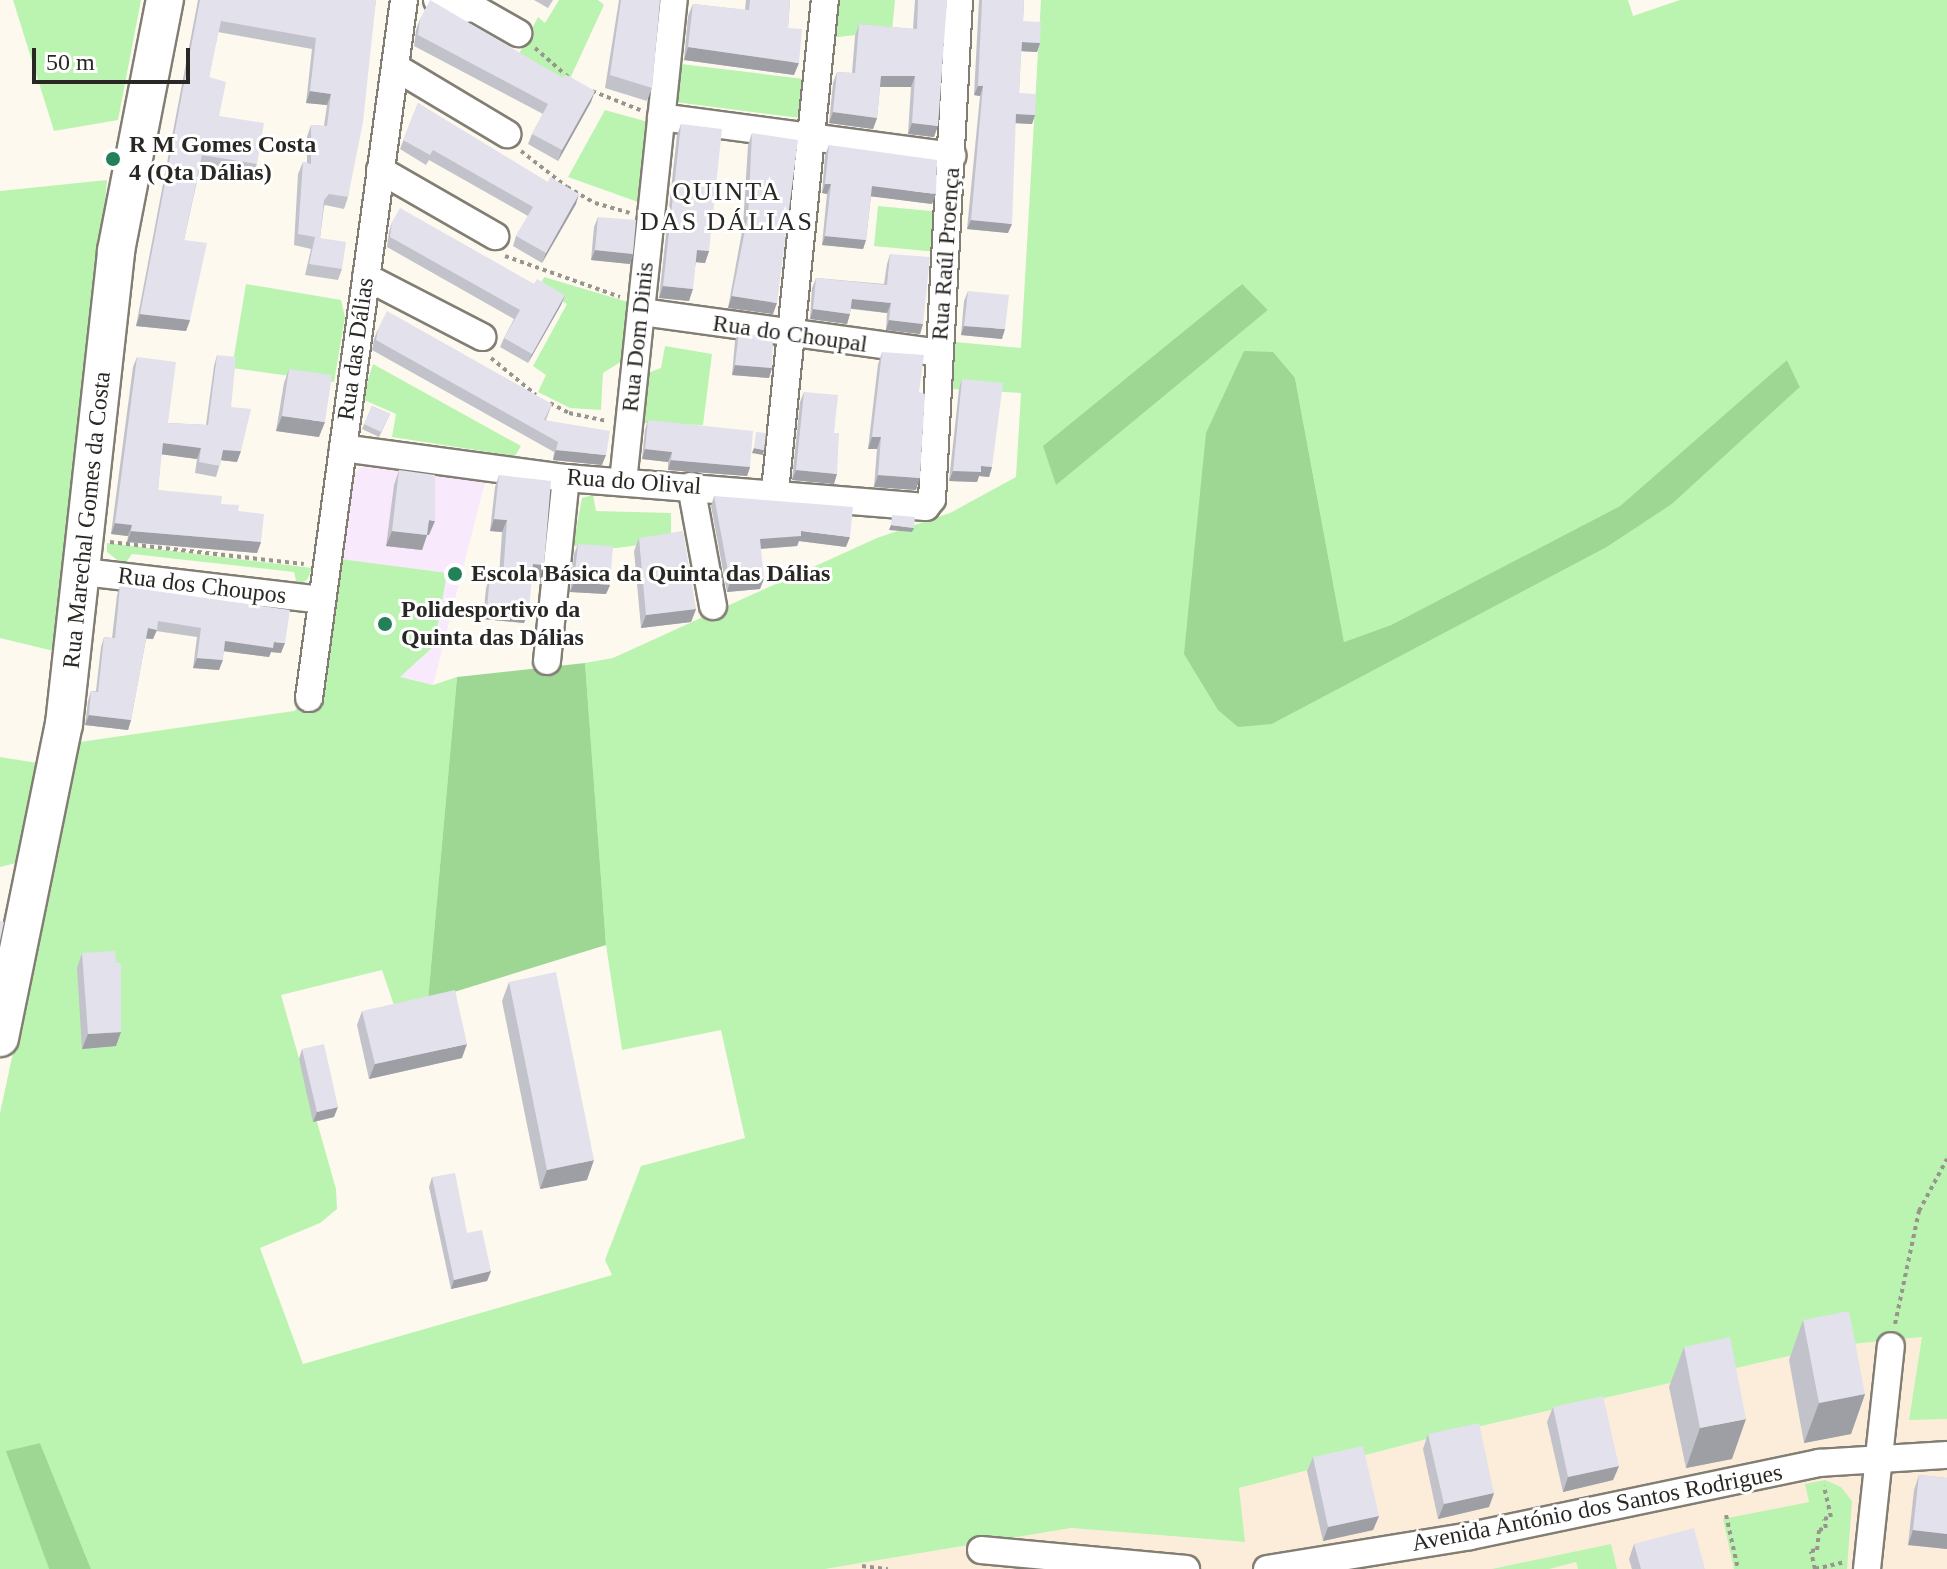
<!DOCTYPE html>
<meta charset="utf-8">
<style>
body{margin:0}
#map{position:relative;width:1947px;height:1569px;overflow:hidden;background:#fdf9ef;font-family:Georgia,serif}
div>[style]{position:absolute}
.commercial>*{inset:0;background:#fcedda}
.education>*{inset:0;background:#f9e9fc}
.green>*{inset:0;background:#baf4b0}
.forest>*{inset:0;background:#9dd793}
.path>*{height:4px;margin-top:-2px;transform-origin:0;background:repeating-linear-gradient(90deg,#98958e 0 4px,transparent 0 8px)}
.roads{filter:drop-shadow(2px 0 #827e74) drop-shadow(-2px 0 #827e74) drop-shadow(0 2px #827e74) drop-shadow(0 -2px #827e74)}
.street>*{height:26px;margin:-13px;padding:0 13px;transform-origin:13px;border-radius:13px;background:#fff}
.secondary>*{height:36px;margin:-18px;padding:0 18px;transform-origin:18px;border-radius:18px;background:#fff}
.wall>*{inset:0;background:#c2c2cb}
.shaded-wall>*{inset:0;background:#9e9ea5}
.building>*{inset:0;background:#e2e1ec}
.dots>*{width:22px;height:22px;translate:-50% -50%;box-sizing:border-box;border:4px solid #fff;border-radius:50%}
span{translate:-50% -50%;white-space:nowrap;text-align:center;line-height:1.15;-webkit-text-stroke:6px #fff;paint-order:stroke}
.poi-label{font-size:24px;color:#2a2824;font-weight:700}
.left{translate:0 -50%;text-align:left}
.street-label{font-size:24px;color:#2a2824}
.neighbourhood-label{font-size:26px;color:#2a2824;letter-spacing:2px}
.scale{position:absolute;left:32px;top:48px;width:158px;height:36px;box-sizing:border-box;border:4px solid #2a2824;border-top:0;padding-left:10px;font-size:24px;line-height:28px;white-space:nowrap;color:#2a2824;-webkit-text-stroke:6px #fff;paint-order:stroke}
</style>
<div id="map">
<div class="commercial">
<div style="clip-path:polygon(1923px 1337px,1909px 1419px,1947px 1419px,1947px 1569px,825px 1569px,1071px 1528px,1244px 1542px,1239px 1488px,1446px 1434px,1833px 1346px)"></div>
</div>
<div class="education">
<div style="clip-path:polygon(366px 464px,485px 482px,433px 685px,399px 677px,340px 559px,352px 474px)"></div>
</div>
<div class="green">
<div style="clip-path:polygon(13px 0,141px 0,118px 120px,54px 131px)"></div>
<div style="clip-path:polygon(559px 0,598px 0,604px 5px,568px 83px,519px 54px,538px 17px,545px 23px)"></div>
<div style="clip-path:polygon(833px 0,895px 0,892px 31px,829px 38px)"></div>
<div style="clip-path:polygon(evenodd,1041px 0,1628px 0,1633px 16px,1680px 0,1947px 0,1947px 1419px,1909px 1420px,1922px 1337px,1833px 1346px,1446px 1434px,1239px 1488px,1245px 1542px,1071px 1528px,825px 1569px,91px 1569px,40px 1443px,7px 1451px,49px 1569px,0 1569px,0 1113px,80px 742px,294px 711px,322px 692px,340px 559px,447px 573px,434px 646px,400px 677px,433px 685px,457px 677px,428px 1000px,395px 1008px,382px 970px,281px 995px,336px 1189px,337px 1209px,320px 1223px,260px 1248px,303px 1364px,612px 1275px,605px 1260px,641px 1166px,745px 1138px,721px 1030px,622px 1050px,606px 945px,585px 663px,613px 658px,877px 538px,950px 513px,1016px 477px,1021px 393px,952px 389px,955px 342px,1021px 348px,1041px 0,1241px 284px,1268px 310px,1055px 484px,1241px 284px,1041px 0,1787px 360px,1800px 387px,1672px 504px,1607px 547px,1272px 724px,1295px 378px,1344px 642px,1391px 625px,1620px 506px,1787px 360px)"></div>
<div style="clip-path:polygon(681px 64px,804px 79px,800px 118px,675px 102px)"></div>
<div style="clip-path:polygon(605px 110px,648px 122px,638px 202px,568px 177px)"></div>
<div style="clip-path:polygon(107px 180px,67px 623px,62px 653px,0 638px,0 191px)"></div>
<div style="clip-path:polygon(878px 206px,941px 212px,937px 252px,874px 246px)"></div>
<div style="clip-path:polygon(544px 277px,628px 302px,622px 361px,603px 373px,601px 410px,570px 408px,538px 392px,546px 375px,533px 366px,567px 304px,539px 287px)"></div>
<div style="clip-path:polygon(246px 284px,341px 300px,345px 317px,334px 382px,232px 368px)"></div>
<div style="clip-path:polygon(665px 346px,712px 354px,703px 425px,642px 423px,648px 373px,661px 368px)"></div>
<div style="clip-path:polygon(373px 364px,521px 446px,515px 456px,392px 437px,396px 414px,362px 399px)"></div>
<div style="clip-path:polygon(593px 495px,596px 511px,671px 513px,671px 541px,616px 548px,573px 546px,582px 498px)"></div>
<div style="clip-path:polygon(107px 543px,312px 568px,307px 580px,297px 584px,294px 572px,132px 554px,124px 565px,107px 552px)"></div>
<div style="clip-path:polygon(0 757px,44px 764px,24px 861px,0 867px)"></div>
<div style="clip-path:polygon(1825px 1480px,1841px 1487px,1852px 1501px,1847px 1569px,1734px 1569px,1723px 1519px,1809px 1502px,1805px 1484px)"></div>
<div style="clip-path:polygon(1611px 1544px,1617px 1569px,1578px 1569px,1576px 1562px,1549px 1569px,1492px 1569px)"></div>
</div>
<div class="forest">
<div style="clip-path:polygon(1242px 284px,1268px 310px,1056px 485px,1043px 446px)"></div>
<div style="clip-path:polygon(1244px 351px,1273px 352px,1295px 378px,1344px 642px,1391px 625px,1620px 506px,1787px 360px,1800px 387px,1672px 504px,1607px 547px,1272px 724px,1238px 727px,1218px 710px,1184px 654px,1206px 433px)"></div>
<div style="clip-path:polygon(585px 663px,606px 945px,428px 1000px,457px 677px)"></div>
<div style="clip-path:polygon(40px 1443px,91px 1569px,49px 1569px,6px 1451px)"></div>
</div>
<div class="path">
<div style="left:535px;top:48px;width:44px;rotate:41.3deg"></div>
<div style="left:592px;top:91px;width:52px;rotate:21.6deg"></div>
<div style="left:521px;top:151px;width:58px;rotate:38deg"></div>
<div style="left:567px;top:187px;width:32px;rotate:30deg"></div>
<div style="left:595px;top:203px;width:36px;rotate:16deg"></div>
<div style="left:505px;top:256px;width:122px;rotate:19.6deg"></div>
<div style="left:491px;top:358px;width:58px;rotate:39.4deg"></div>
<div style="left:550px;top:403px;width:21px;rotate:28deg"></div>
<div style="left:569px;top:413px;width:38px;rotate:12deg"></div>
<div style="left:110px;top:542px;width:195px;rotate:6.5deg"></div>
<div style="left:1895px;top:1324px;width:116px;rotate:-78deg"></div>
<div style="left:1919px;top:1211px;width:59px;rotate:-61.7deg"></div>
<div style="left:1726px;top:1515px;width:55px;rotate:77.5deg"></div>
<div style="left:862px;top:1566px;width:26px;rotate:7deg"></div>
<div style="left:1815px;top:1569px;width:18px;rotate:-103deg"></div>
<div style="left:1811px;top:1551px;width:6px;rotate:-9deg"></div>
<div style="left:1817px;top:1550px;width:20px;rotate:-84deg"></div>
<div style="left:1819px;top:1530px;width:7px;rotate:-16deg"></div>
<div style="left:1826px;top:1528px;width:9px;rotate:-103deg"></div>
<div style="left:1824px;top:1519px;width:7px;rotate:-16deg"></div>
<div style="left:1831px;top:1517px;width:32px;rotate:-103deg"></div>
<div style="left:1815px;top:1569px;width:31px;rotate:-13deg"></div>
</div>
<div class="roads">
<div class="street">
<div style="left:437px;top:0;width:22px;rotate:27deg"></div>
<div style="left:457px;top:10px;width:17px;rotate:-7deg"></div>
<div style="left:474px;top:8px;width:51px;rotate:29.6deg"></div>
<div style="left:395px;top:67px;width:131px;rotate:30.9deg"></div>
<div style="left:661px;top:117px;width:294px;rotate:7.6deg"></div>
<div style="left:380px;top:170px;width:133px;rotate:29.9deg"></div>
<div style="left:366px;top:277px;width:131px;rotate:27.3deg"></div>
<div style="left:641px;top:312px;width:301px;rotate:7.8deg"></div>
<div style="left:343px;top:448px;width:225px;rotate:7.7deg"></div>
<div style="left:566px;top:478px;width:361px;rotate:4.6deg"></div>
<div style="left:926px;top:507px;width:10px;rotate:-53deg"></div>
<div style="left:932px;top:499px;width:500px;rotate:-86.9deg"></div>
<div style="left:623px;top:482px;width:485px;rotate:-84deg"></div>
<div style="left:691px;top:486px;width:122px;rotate:79.6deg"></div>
<div style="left:775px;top:491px;width:494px;rotate:-84.2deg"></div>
<div style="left:84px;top:572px;width:239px;rotate:6.7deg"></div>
<div style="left:547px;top:661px;width:184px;rotate:-84.1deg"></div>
<div style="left:309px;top:698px;width:704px;rotate:-82.25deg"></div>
<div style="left:981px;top:1550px;width:206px;rotate:5.3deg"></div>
<div style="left:1267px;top:1569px;width:206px;rotate:-9.2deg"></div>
<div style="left:1470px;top:1536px;width:357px;rotate:-11.8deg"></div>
<div style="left:1819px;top:1463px;width:128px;rotate:-3.6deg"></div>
<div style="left:1867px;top:1569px;width:224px;rotate:-83.9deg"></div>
</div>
<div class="secondary">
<div style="left:0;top:1038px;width:320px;rotate:-78.5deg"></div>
<div style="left:64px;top:724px;width:476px;rotate:-83.7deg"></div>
<div style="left:116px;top:251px;width:256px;rotate:-79deg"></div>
</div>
</div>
<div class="wall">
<div style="clip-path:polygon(198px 0,376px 0,348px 197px,344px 209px,325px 205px,324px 207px,320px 238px,342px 269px,338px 280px,305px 275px,311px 249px,294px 245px,298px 174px,303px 162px,307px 163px,307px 137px,311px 125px,324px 126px,327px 105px,306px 103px,312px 49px,218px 32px,209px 77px,219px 116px,257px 164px,253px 175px,200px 167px,184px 240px,190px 320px,186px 331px,136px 326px)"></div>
<div style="clip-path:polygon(534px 0,553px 0,548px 8px)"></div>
<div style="clip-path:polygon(619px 0,660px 0,652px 88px,647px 101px,605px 88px)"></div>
<div style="clip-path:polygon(746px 0,790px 0,788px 28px,794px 75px,684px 60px,688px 16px,693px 4px,745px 10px)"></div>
<div style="clip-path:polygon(915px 0,947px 0,934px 137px,908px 134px,911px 87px,880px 87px,877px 118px,873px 129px,829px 123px,833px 83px,837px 72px,852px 73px,855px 36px,859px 24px,913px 29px)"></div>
<div style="clip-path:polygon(979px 0,1024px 0,1023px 21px,1040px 43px,1037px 52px,1021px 51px,1019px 93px,1035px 115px,1032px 124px,1015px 123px,1008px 233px,967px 229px,980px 96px,974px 95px)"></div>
<div style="clip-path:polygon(420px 19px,591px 102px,558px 161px,528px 144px,532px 134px,543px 114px,414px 46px,416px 30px)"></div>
<div style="clip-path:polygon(418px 103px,576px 204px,542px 263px,513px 246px,516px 236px,528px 216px,429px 160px,426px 165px,400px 149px)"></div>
<div style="clip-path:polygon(681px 124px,709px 251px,705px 263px,696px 262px,689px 301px,659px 298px,677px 135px)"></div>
<div style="clip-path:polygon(752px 133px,773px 314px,728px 308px,743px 226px,748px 145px)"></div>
<div style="clip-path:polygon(829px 145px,932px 204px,871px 196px,866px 240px,863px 249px,822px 245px,827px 194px,822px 193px,825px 155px)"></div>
<div style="clip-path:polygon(598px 217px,633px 254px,630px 264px,591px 260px,594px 227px)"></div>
<div style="clip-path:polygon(392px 222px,534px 284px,565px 295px,561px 305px,528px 363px,500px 347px,504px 338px,514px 319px,387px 247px,389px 232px)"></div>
<div style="clip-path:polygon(890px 254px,923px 324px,920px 334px,886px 330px,887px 313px,851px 309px,847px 324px,810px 319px,812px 288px,816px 278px,884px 284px,887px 264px)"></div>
<div style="clip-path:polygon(968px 291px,1002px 339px,961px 335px,964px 301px)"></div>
<div style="clip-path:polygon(378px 329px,552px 404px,546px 420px,602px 465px,553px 460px,554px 452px,372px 350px,374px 339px)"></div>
<div style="clip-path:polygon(739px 331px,772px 368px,769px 378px,732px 375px,735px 341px)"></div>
<div style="clip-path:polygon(882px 352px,919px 392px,916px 490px,874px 487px,877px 449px,868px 449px,878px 364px)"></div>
<div style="clip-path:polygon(217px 355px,231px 407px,237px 462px,221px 460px,216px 477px,195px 473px,197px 459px,161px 454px,158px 490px,221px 504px,238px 511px,261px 542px,257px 553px,127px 542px,128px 536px,111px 534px,133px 367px,137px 357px,168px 423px,206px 425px,214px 366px)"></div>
<div style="clip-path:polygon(289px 369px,319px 437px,276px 431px,284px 383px)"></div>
<div style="clip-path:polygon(962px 379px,992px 467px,989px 477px,979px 476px,977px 482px,949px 481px,959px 389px)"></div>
<div style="clip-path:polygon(804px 392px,834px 433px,834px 484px,792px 480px,800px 402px)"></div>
<div style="clip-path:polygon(372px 406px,390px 414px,379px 437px,362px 429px)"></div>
<div style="clip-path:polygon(648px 420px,750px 467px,747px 476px,668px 470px,668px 462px,642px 459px,645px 430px)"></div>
<div style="clip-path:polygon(399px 470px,429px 535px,427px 535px,422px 550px,386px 546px,394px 485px)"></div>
<div style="clip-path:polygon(499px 475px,544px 565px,540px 577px,532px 577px,524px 623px,483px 619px,486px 588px,490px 576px,499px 576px,502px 532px,490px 531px,495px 487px)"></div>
<div style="clip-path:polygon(714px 496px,846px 547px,799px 541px,797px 546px,761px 549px,760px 589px,727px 592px,711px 506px)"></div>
<div style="clip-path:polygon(639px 538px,696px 609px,691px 622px,641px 628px,634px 551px)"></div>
<div style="clip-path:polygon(578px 544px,610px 585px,606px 594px,570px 592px,574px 554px)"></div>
<div style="clip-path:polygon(120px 586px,281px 653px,271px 652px,269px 657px,224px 651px,219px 670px,193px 668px,197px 637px,156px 631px,153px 639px,146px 639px,131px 720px,128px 730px,85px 725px,88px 701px,91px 691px,96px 691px,101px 647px,104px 637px,112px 638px,117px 595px)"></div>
<div style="clip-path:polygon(82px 953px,116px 963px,116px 1046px,82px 1049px,77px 968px)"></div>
<div style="clip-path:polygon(509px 982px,587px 1180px,540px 1189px,502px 1001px)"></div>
<div style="clip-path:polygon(362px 1011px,462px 1058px,369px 1079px,357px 1025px)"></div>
<div style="clip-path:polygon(302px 1049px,334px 1117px,313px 1122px,299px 1059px)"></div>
<div style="clip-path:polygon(432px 1177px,491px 1271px,487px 1281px,451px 1289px,429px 1187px)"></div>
<div style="clip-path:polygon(1803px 1320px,1865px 1394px,1851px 1434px,1804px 1443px,1789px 1360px)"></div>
<div style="clip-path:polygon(1684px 1347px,1732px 1459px,1686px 1468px,1669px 1387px)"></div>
<div style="clip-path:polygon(1553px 1407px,1619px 1466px,1613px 1480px,1563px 1492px,1547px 1422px)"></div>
<div style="clip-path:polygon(1428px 1434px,1494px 1493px,1489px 1507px,1438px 1519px,1423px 1449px)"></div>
<div style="clip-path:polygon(1313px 1457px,1379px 1516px,1373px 1530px,1323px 1541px,1307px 1471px)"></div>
<div style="clip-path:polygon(1919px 1475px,1947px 1478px,1947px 1549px,1908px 1545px,1914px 1490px)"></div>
<div style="clip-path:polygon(1634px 1544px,1705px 1569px,1632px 1569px,1629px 1559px)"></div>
</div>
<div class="shaded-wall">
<div style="clip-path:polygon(1022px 42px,1040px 43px,1037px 52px,1018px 51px)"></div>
<div style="clip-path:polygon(688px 47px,799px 63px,794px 75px,684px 60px)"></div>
<div style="clip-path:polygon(881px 76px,915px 76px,911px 87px,877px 87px)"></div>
<div style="clip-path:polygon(978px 86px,983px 86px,980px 96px,974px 95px)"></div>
<div style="clip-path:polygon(310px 91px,331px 94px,327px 105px,306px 103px)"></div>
<div style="clip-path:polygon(595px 91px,591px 102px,558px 161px,562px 150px)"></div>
<div style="clip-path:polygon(833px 112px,877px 118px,873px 129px,829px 123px)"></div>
<div style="clip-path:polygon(1016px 114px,1035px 115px,1032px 124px,1012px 123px)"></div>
<div style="clip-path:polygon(912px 123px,938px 126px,934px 137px,908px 134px)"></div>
<div style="clip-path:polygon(825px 184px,831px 184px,827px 194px,822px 193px)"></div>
<div style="clip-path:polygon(872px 186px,936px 194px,932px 204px,868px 196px)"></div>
<div style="clip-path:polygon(579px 194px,576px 204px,542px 263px,546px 253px)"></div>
<div style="clip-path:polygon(971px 220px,1012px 224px,1008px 233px,967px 229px)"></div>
<div style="clip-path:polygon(825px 236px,866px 240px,863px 249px,822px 245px)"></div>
<div style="clip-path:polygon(595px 250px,633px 254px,630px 264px,591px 260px)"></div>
<div style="clip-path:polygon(697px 250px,709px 251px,705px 263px,693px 262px)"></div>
<div style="clip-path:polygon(663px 286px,693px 289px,689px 301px,659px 298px)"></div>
<div style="clip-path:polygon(565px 295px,561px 305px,528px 363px,532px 354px)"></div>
<div style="clip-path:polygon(732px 296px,777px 303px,773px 314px,728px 308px)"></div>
<div style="clip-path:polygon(852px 299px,891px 303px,887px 313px,848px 308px)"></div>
<div style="clip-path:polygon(813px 309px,850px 314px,847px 324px,810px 319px)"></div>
<div style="clip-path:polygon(140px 314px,190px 320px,186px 331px,136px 326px)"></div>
<div style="clip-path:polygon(889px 320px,923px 324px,920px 334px,886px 330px)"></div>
<div style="clip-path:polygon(964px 326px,1005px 329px,1002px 339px,961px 335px)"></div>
<div style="clip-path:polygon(735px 365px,772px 368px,769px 378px,732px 375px)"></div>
<div style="clip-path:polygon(282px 416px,325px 422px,319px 437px,276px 431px)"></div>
<div style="clip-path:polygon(872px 437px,881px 437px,877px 449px,868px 449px)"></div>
<div style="clip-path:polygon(163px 443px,201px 448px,197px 459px,159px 454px)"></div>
<div style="clip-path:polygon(754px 448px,764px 450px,763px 455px,752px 453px)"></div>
<div style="clip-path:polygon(645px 449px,672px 452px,668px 462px,642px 459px)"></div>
<div style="clip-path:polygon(223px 450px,241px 451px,237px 462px,219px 460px)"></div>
<div style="clip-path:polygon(556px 450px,606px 455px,602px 465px,553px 460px)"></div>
<div style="clip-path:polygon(671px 460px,750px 467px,747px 476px,668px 470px)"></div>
<div style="clip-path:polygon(981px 466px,992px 467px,989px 477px,979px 476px,977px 482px,949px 481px,953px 471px)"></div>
<div style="clip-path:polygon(796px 470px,837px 474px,834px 484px,792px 480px)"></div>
<div style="clip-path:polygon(878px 475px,920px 478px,916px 490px,874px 487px)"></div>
<div style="clip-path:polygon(494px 519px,507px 520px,502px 532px,490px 531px)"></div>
<div style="clip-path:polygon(429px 520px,435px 521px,429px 535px,424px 535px)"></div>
<div style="clip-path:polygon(115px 523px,132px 525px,128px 536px,111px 534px)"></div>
<div style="clip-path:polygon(891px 525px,914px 528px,912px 532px,889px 530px)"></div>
<div style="clip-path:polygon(131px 531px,261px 542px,257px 553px,127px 542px)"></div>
<div style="clip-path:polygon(392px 531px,427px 535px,422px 550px,386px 546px)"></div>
<div style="clip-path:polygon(801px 531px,850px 537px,846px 547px,799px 541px,797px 546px,757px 549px,760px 539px)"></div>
<div style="clip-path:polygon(533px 564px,544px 565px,540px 577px,528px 577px)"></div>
<div style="clip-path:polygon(764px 579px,760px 589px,727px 592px,730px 582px)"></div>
<div style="clip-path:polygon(574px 582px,610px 585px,606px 594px,570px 592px)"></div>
<div style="clip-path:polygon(487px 607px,529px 611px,524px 623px,483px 619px)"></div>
<div style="clip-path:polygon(696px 609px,691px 622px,641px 628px,646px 615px)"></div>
<div style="clip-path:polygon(148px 628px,157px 630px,153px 639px,144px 638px)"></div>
<div style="clip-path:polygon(225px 641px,274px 642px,285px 643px,281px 653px,271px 652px,269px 657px,222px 651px)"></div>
<div style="clip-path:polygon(197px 658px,223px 660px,219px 670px,193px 668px)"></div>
<div style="clip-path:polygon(89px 715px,131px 720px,128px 730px,85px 725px)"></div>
<div style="clip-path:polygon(121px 1032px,116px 1046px,82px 1049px,88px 1034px)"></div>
<div style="clip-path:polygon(467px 1044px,462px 1058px,369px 1079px,375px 1064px)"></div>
<div style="clip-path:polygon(338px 1107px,334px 1117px,313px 1122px,317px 1112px)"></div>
<div style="clip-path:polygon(594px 1160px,587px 1180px,540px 1189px,547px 1170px)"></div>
<div style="clip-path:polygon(491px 1271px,487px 1281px,451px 1289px,454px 1280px)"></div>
<div style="clip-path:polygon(1865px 1394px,1851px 1434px,1804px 1443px,1819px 1403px)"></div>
<div style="clip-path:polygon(1746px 1419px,1732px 1459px,1686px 1468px,1700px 1428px)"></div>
<div style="clip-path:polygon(1619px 1466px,1613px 1480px,1563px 1492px,1568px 1477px)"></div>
<div style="clip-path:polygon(1494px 1493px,1489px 1507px,1438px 1519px,1444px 1504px)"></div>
<div style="clip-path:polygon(1379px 1516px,1373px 1530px,1323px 1541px,1328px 1527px)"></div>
<div style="clip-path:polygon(1913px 1530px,1947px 1534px,1947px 1549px,1908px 1545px)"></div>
</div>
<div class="building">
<div style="clip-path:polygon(200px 0,376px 0,363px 122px,348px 197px,329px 194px,324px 200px,320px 238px,346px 242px,342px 269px,309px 264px,315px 237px,298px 234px,303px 162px,311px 164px,311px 125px,327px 126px,331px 94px,310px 91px,316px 38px,221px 21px,209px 77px,226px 82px,219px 116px,264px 123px,257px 164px,202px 155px,184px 240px,207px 243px,190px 320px,140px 314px)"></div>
<div style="clip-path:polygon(430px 0,563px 78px,565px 74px,595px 91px,562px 150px,532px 134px,548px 104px,418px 35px,420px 19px)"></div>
<div style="clip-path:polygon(621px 0,660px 0,652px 88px,610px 75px)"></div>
<div style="clip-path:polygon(750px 0,790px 0,788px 28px,802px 29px,799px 63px,688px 47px,693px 4px,749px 10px)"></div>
<div style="clip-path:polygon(918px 0,947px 0,938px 126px,912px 123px,915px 76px,881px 76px,877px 118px,833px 112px,837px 72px,855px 73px,859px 24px,917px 29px)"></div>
<div style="clip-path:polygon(982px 0,1024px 0,1023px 21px,1041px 22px,1040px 43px,1022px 42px,1019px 93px,1036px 94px,1035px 115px,1016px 114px,1012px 224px,971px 220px,983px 86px,978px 86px)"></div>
<div style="clip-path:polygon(418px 103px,548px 182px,550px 177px,579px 194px,546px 253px,516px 236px,533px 207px,433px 150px,430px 155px,403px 140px)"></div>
<div style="clip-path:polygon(681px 124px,722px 129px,709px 251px,697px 250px,693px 289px,663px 286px)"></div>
<div style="clip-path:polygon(752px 133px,798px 140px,777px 303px,732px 296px,748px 215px)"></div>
<div style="clip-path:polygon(829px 145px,937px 160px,936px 194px,872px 186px,866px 240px,825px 236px,831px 184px,825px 184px)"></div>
<div style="clip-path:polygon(400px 208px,534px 284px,537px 279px,565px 295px,532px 354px,504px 338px,520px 310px,390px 237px,392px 222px)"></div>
<div style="clip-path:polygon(598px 217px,636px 220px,633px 254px,595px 250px)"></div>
<div style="clip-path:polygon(890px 254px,930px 257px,923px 324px,889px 320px,891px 303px,852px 299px,850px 314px,813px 309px,816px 278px,887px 285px)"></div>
<div style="clip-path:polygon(968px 291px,1009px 295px,1005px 329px,964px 326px)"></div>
<div style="clip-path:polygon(387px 311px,552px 404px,544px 420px,610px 431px,606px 455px,556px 450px,558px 442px,376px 340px,378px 329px)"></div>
<div style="clip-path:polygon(739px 331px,773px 339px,772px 368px,735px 365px)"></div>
<div style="clip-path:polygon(882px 352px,924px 355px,919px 392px,925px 394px,920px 478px,878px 475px,881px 437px,872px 437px)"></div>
<div style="clip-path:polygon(217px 355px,236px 357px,231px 407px,251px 409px,241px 451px,223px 450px,220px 466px,199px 462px,201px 448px,163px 443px,158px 490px,222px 496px,221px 504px,239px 505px,238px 511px,264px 514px,261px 542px,131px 531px,132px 525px,115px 523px,137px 357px,176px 362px,168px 423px,208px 425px)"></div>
<div style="clip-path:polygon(289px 369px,332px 375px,325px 422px,282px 416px)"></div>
<div style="clip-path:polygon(962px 379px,1003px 383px,992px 467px,981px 466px,981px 472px,953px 471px)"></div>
<div style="clip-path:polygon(804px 392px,838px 395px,834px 433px,839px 433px,837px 474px,796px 470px)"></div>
<div style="clip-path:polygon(372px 406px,390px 414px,381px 432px,364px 424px)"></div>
<div style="clip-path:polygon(648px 420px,753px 431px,750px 467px,671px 460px,672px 452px,645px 449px)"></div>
<div style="clip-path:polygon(756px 432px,766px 433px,764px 450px,754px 448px)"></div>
<div style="clip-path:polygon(399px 470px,435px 475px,435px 521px,429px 520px,427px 535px,392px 531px)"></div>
<div style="clip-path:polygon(499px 475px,551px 481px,544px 565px,533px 564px,529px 611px,487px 607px,490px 576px,503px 577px,507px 520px,494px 519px)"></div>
<div style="clip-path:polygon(714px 496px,853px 507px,850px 537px,801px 531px,801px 536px,760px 539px,764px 579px,730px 582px)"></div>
<div style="clip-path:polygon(892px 515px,915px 517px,914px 528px,891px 525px)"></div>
<div style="clip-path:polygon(683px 531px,696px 609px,646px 615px,639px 538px)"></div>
<div style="clip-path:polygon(578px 544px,613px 546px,610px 585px,574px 582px)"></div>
<div style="clip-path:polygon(120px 586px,290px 610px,285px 643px,274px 642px,273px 648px,225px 641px,223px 660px,197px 658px,201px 628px,158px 621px,157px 630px,148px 628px,131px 720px,89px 715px,91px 691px,98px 692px,104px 637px,115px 638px)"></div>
<div style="clip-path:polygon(0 921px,4px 922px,0 941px)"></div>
<div style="clip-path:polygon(115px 951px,116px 963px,121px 963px,121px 1032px,88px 1034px,82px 953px)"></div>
<div style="clip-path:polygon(556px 972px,594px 1160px,547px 1170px,509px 982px)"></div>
<div style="clip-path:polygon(455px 990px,467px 1044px,375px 1064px,362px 1011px)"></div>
<div style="clip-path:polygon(324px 1044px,338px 1107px,317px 1112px,302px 1049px)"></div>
<div style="clip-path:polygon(455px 1173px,467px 1233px,482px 1230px,491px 1271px,454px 1280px,432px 1177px)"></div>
<div style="clip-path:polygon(1849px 1311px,1865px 1394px,1819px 1403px,1803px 1320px)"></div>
<div style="clip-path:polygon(1730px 1337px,1746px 1419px,1700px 1428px,1684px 1347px)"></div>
<div style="clip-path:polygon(1603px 1396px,1619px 1466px,1568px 1477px,1553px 1407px)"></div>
<div style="clip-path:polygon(1479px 1423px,1494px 1493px,1444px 1504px,1428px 1434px)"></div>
<div style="clip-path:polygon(1363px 1446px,1379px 1516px,1328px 1527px,1313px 1457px)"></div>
<div style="clip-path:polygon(1919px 1475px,1947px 1478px,1947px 1534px,1913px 1530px)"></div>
<div style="clip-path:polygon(1694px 1528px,1705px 1569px,1641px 1569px,1634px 1544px)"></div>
</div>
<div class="dots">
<div style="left:113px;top:159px;background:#238159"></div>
<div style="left:455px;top:574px;background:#238159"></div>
<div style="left:385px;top:624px;background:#238159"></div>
</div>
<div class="poi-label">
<span class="left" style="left:129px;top:159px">R M Gomes Costa<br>4 (Qta Dálias)</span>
<span class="left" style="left:471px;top:574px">Escola Básica da Quinta das Dálias</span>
<span class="left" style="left:401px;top:624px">Polidesportivo da<br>Quinta das Dálias</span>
</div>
<div class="street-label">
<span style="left:946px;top:254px;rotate:-86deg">Rua Raúl Proença</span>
<span style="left:790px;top:334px;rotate:8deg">Rua do Choupal</span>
<span style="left:638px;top:337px;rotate:-84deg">Rua Dom Dinis</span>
<span style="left:356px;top:349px;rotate:-82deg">Rua das Dálias</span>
<span style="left:634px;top:482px;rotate:4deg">Rua do Olival</span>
<span style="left:87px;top:520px;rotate:-84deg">Rua Marechal Gomes da Costa</span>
<span style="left:202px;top:586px;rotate:7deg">Rua dos Choupos</span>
<span style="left:1597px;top:1508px;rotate:-11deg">Avenida António dos Santos Rodrigues</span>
</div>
<div class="neighbourhood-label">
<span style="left:727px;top:207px">QUINTA<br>DAS DÁLIAS</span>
</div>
<div class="scale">50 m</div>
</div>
